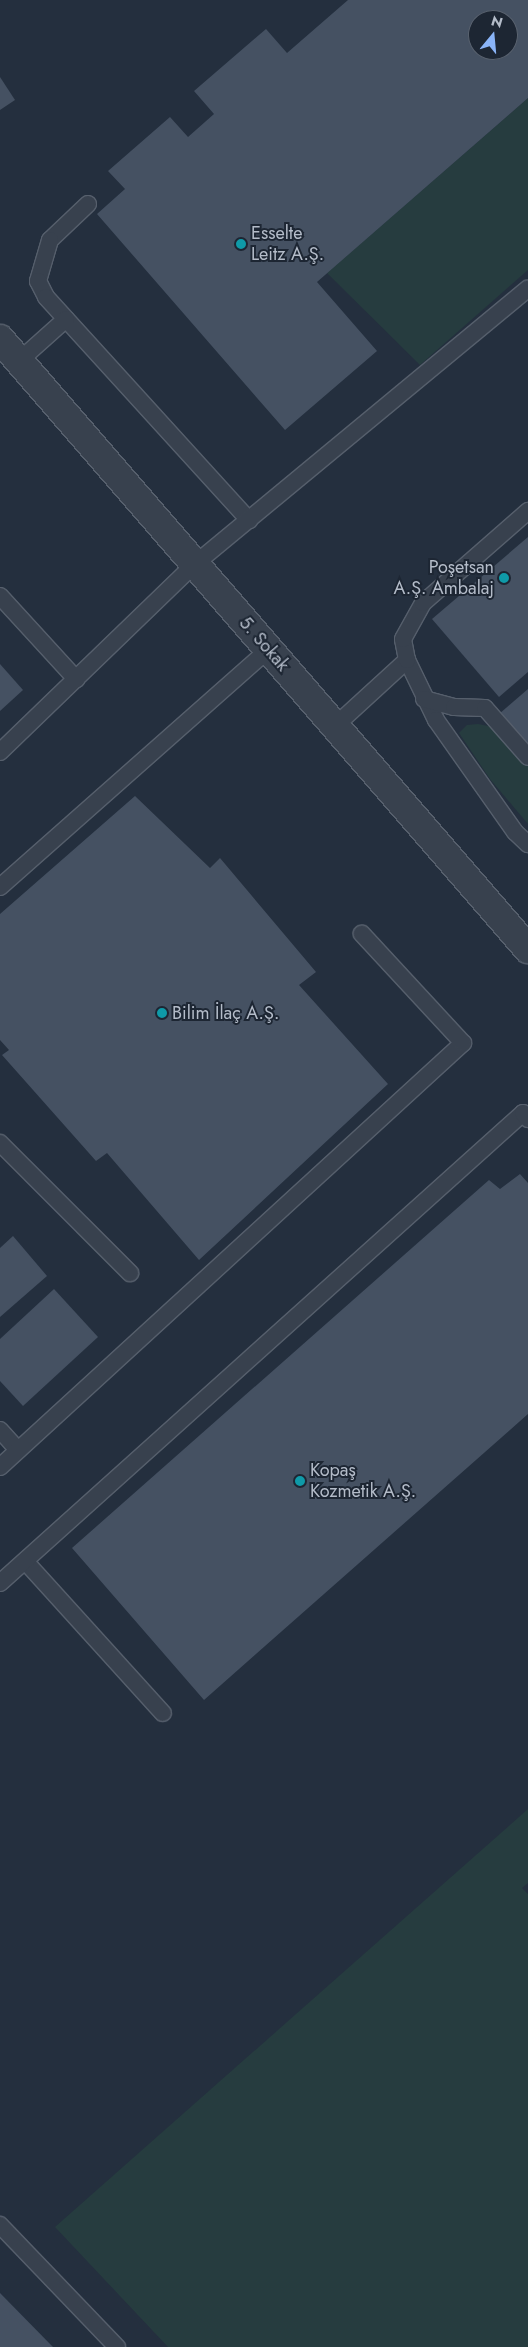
<!DOCTYPE html>
<meta charset="utf-8">
<style>
body{margin:0}
#map{position:relative;width:528px;height:2347px;overflow:hidden;background:#242f3e;font-family:Jost,sans-serif}
div>[style]{position:absolute}
.green>*{inset:0;background:#263c3f}
.building>*{inset:0;background:#455162}
.roads{filter:drop-shadow(1px 0 #565f6c) drop-shadow(-1px 0 #565f6c) drop-shadow(0 1px #565f6c) drop-shadow(0 -1px #565f6c)}
.service>*{height:16px;margin:-8px;padding:0 8px;transform-origin:8px;border-radius:8px;background:#38414e}
.minor>*{height:28px;margin:-14px;padding:0 14px;transform-origin:14px;border-radius:14px;background:#38414e}
.dots>*{width:14px;height:14px;translate:-50% -50%;box-sizing:border-box;border:2px solid #1d2633;border-radius:50%}
span{translate:-50% -50%;white-space:nowrap;text-align:center;line-height:1.15;-webkit-text-stroke:4px #1d2633;paint-order:stroke}
.poi-label{font-size:18px;color:#b4bcc9}
.left{translate:0 -50%;text-align:left}
.right{translate:-100% -50%;text-align:right}
.street-label{font-size:18px;color:#b4bcc9}
.north{position:absolute;left:468px;top:10px;width:50px;height:50px;box-sizing:border-box;background:#1d2633;border:1px solid #59626f;border-radius:50%;rotate:17deg;font-size:14px;font-weight:700;line-height:20px;text-align:center;color:#b4bcc9}
.north::after{content:'';display:block;margin:auto;width:18px;height:22px;background:#8ab4f8;clip-path:polygon(50% 0,100% 100%,50% 72%,0 100%)}
</style>
<div id="map">
<div class="green">
<div style="clip-path:polygon(528px 98px,528px 270px,420px 365px,327px 273px)"></div>
<div style="clip-path:polygon(478px 724px,493px 727px,528px 766px,528px 824px,490px 779px,459px 733px,467px 725px)"></div>
<div style="clip-path:polygon(528px 1809px,528px 1883px,522px 1888px,528px 1894px,528px 2347px,168px 2347px,55px 2227px)"></div>
</div>
<div class="building">
<div style="clip-path:polygon(evenodd,348px 0,528px 0,528px 98px,317px 282px,377px 351px,285px 430px,97px 214px,125px 189px,108px 171px,170px 117px,188px 137px,214px 114px,194px 91px,266px 29px,287px 53px,348px 0,478px 20px,508px 20px,508px 50px,478px 50px,478px 20px)"></div>
<div style="clip-path:polygon(0 77px,15px 100px,0 110px)"></div>
<div style="clip-path:polygon(528px 537px,528px 672px,499px 697px,432px 619px)"></div>
<div style="clip-path:polygon(0 664px,23px 690px,0 711px)"></div>
<div style="clip-path:polygon(528px 689px,528px 748px,499px 714px)"></div>
<div style="clip-path:polygon(135px 796px,210px 868px,220px 858px,316px 972px,299px 985px,388px 1084px,199px 1260px,107px 1153px,96px 1161px,2px 1055px,9px 1050px,0 1040px,0 914px)"></div>
<div style="clip-path:polygon(520px 1174px,528px 1183px,528px 1414px,204px 1700px,72px 1548px,489px 1180px,500px 1189px)"></div>
<div style="clip-path:polygon(13px 1236px,47px 1276px,0 1317px,0 1248px)"></div>
<div style="clip-path:polygon(54px 1289px,98px 1337px,23px 1406px,0 1381px,0 1339px)"></div>
<div style="clip-path:polygon(0 2293px,53px 2347px,0 2347px)"></div>
</div>
<div class="roads">
<div class="service">
<div style="left:88px;top:204px;width:52px;rotate:136.5deg"></div>
<div style="left:50px;top:240px;width:43px;rotate:106.3deg"></div>
<div style="left:38px;top:281px;width:18px;rotate:63deg"></div>
<div style="left:46px;top:297px;width:302px;rotate:47.7deg"></div>
<div style="left:19px;top:361px;width:63px;rotate:-41.8deg"></div>
<div style="left:0;top:596px;width:113px;rotate:47.5deg"></div>
<div style="left:407px;top:660px;width:67px;rotate:64.2deg"></div>
<div style="left:436px;top:720px;width:137px;rotate:54.8deg"></div>
<div style="left:515px;top:832px;width:18px;rotate:43deg"></div>
<div style="left:424px;top:699px;width:31px;rotate:15deg"></div>
<div style="left:454px;top:707px;width:31px;rotate:2deg"></div>
<div style="left:485px;top:708px;width:65px;rotate:48.7deg"></div>
<div style="left:335px;top:726px;width:98px;rotate:-42.5deg"></div>
<div style="left:407px;top:660px;width:21px;rotate:-101deg"></div>
<div style="left:403px;top:639px;width:41px;rotate:-60.9deg"></div>
<div style="left:423px;top:603px;width:140px;rotate:-41.2deg"></div>
<div style="left:0;top:752px;width:271px;rotate:-44deg"></div>
<div style="left:195px;top:564px;width:432px;rotate:-39.6deg"></div>
<div style="left:0;top:887px;width:359px;rotate:-41.5deg"></div>
<div style="left:0;top:1143px;width:184px;rotate:45deg"></div>
<div style="left:0;top:1430px;width:27px;rotate:48deg"></div>
<div style="left:0;top:1467px;width:628px;rotate:-42.48deg"></div>
<div style="left:463px;top:1043px;width:149px;rotate:-132.8deg"></div>
<div style="left:25px;top:1561px;width:205px;rotate:47.8deg"></div>
<div style="left:0;top:1583px;width:703px;rotate:-41.94deg"></div>
<div style="left:523px;top:1113px;width:8px;rotate:50deg"></div>
<div style="left:0;top:2225px;width:169px;rotate:46.2deg"></div>
</div>
<div class="minor">
<div style="left:0;top:339px;width:807px;rotate:49.12deg"></div>
</div>
</div>
<div class="dots">
<div style="left:241px;top:244px;background:#0f9aa8"></div>
<div style="left:504px;top:578px;background:#0f9aa8"></div>
<div style="left:162px;top:1013px;background:#0f9aa8"></div>
<div style="left:300px;top:1481px;background:#0f9aa8"></div>
</div>
<div class="poi-label">
<span class="left" style="left:251px;top:244px">Esselte<br>Leitz A.Ş.</span>
<span class="right" style="left:494px;top:578px">Poşetsan<br>A.Ş. Ambalaj</span>
<span class="left" style="left:172px;top:1013px">Bilim İlaç A.Ş.</span>
<span class="left" style="left:310px;top:1481px">Kopaş<br>Kozmetik A.Ş.</span>
</div>
<div class="street-label">
<span style="left:264px;top:644px;rotate:49deg">5. Sokak</span>
</div>
<div class="north">N</div>
</div>
